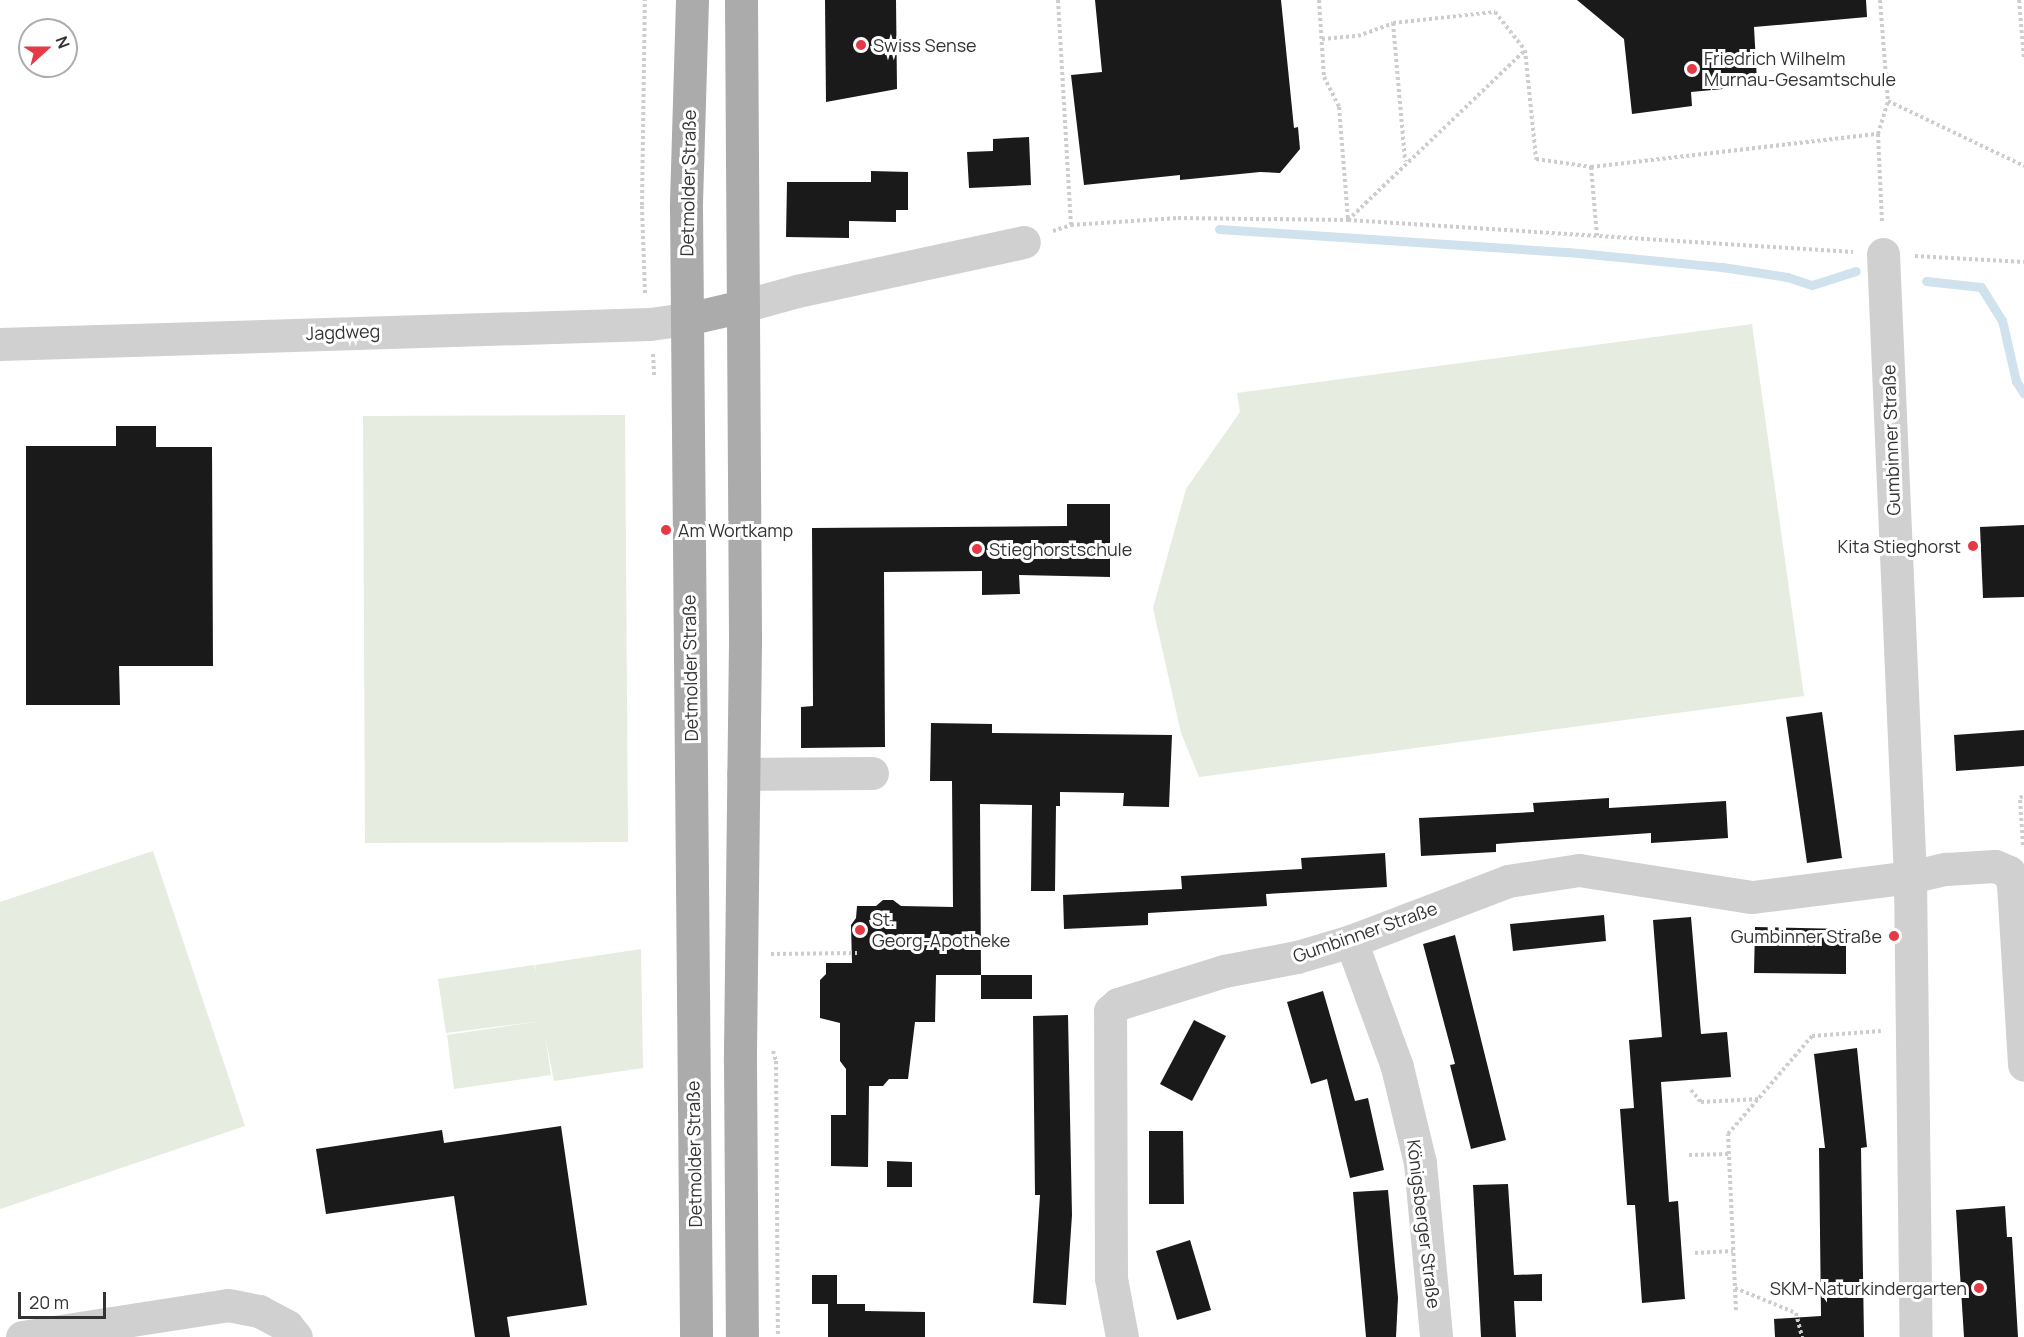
<!DOCTYPE html>
<meta charset="utf-8">
<style>
body{margin:0}
#map{position:relative;width:2024px;height:1337px;overflow:hidden;background:#fff;font-family:Manrope,sans-serif}
div>[style]{position:absolute}
.green>*{inset:0;background:#e6ecdf}
.stream>*{height:9px;margin:-4.5px;padding:0 4.5px;transform-origin:4.5px;border-radius:4.5px;background:#cfe2ee}
.building>*{inset:0;background:#1a1a1a}
.path>*{height:4px;margin-top:-2px;transform-origin:0;background:repeating-linear-gradient(90deg,#cdcdcd 0 3px,transparent 0 6px)}
.minor>*{height:33px;margin:-16.5px;padding:0 16.5px;transform-origin:16.5px;border-radius:16.5px;background:#d0d0d0}
.major>*{height:33px;margin:-16.5px;padding:0 16.5px;transform-origin:16.5px;border-radius:16.5px;background:#ababab}
.dots>*{width:16px;height:16px;translate:-50% -50%;box-sizing:border-box;border:3px solid #fff;border-radius:50%}
span{translate:-50% -50%;white-space:nowrap;text-align:center;line-height:1.15;-webkit-text-stroke:6px #fff;paint-order:stroke}
.poi-label{font-size:18px;color:#333}
.left{translate:0 -50%;text-align:left}
.right{translate:-100% -50%;text-align:right}
.street-label{font-size:18px;color:#333}
.north{position:absolute;left:18px;top:18px;width:60px;height:60px;box-sizing:border-box;background:#fff;border:2px solid #adadad;border-radius:50%;rotate:69deg;font-size:16px;font-weight:700;line-height:24px;text-align:center;color:#333}
.north::after{content:'';display:block;margin:auto;width:21px;height:27px;background:#e63946;clip-path:polygon(50% 0,100% 100%,50% 72%,0 100%)}
.scale{position:absolute;left:18px;top:1292px;width:88px;height:27px;box-sizing:border-box;border:3px solid #333;border-top:0;padding-left:8px;font-size:18px;line-height:21px;white-space:nowrap;color:#333;-webkit-text-stroke:4px #fff;paint-order:stroke}
</style>
<div id="map">
<div class="green">
<div style="clip-path:polygon(1752px 324px,1804px 696px,1199px 777px,1181px 733px,1153px 608px,1186px 489px,1240px 412px,1237px 393px)"></div>
<div style="clip-path:polygon(625px 415px,628px 842px,365px 843px,363px 416px)"></div>
<div style="clip-path:polygon(153px 851px,245px 1126px,0 1209px,0 902px)"></div>
<div style="clip-path:polygon(641px 949px,643px 1068px,554px 1081px,545px 1036px,551px 1075px,454px 1089px,447px 1035px,543px 1021px,446px 1033px,438px 979px,534px 965px,536px 972px,535px 965px)"></div>
</div>
<div class="stream">
<div style="left:1219px;top:229px;width:350px;rotate:3.8deg"></div>
<div style="left:1568px;top:252px;width:155px;rotate:5.6deg"></div>
<div style="left:1722px;top:267px;width:66px;rotate:8.7deg"></div>
<div style="left:1787px;top:277px;width:26px;rotate:18deg"></div>
<div style="left:1812px;top:285px;width:46px;rotate:-17.7deg"></div>
<div style="left:1926px;top:281px;width:55px;rotate:6.2deg"></div>
<div style="left:1981px;top:287px;width:39px;rotate:58deg"></div>
<div style="left:2002px;top:320px;width:63px;rotate:77.1deg"></div>
<div style="left:2016px;top:381px;width:15px;rotate:58deg"></div>
</div>
<div class="building">
<div style="clip-path:polygon(825px 0,896px 0,897px 89px,826px 102px)"></div>
<div style="clip-path:polygon(1095px 0,1281px 0,1294px 128px,1298px 127px,1300px 149px,1280px 173px,1260px 172px,1180px 180px,1180px 175px,1084px 185px,1071px 75px,1102px 72px)"></div>
<div style="clip-path:polygon(1577px 0,1866px 0,1867px 17px,1754px 27px,1757px 81px,1743px 82px,1744px 87px,1691px 92px,1692px 106px,1632px 114px,1624px 39px)"></div>
<div style="clip-path:polygon(1029px 137px,1031px 185px,969px 188px,967px 152px,993px 151px,993px 139px)"></div>
<div style="clip-path:polygon(871px 171px,908px 172px,908px 210px,896px 210px,896px 222px,849px 221px,849px 238px,786px 237px,787px 182px,871px 182px)"></div>
<div style="clip-path:polygon(116px 426px,156px 426px,156px 447px,212px 447px,213px 666px,119px 666px,120px 705px,26px 705px,26px 446px,116px 446px)"></div>
<div style="clip-path:polygon(1067px 504px,1110px 504px,1110px 577px,1019px 575px,1020px 594px,982px 595px,982px 571px,884px 572px,885px 747px,801px 748px,801px 707px,813px 706px,812px 528px,1067px 526px)"></div>
<div style="clip-path:polygon(2024px 525px,2024px 597px,1983px 598px,1980px 527px)"></div>
<div style="clip-path:polygon(1822px 712px,1842px 858px,1807px 863px,1786px 717px)"></div>
<div style="clip-path:polygon(931px 723px,992px 724px,992px 733px,1172px 735px,1169px 807px,1123px 806px,1124px 793px,1060px 792px,1060px 806px,1056px 806px,1055px 891px,1031px 891px,1032px 805px,980px 804px,981px 975px,936px 975px,935px 1022px,915px 1022px,908px 1079px,889px 1079px,883px 1086px,869px 1086px,868px 1167px,831px 1166px,831px 1115px,846px 1115px,846px 1069px,840px 1061px,840px 1023px,820px 1018px,820px 980px,826px 974px,826px 963px,852px 963px,851px 925px,856px 918px,857px 906px,876px 906px,883px 900px,893px 900px,901px 906px,953px 907px,952px 781px,930px 781px)"></div>
<div style="clip-path:polygon(2024px 730px,2024px 766px,1956px 771px,1954px 735px)"></div>
<div style="clip-path:polygon(1609px 798px,1609px 808px,1726px 801px,1728px 838px,1651px 843px,1651px 833px,1496px 844px,1496px 852px,1421px 856px,1419px 818px,1534px 812px,1533px 803px)"></div>
<div style="clip-path:polygon(1385px 853px,1387px 887px,1266px 894px,1267px 906px,1148px 913px,1148px 925px,1064px 929px,1063px 895px,1182px 889px,1181px 876px,1302px 869px,1301px 858px)"></div>
<div style="clip-path:polygon(1604px 915px,1606px 941px,1513px 951px,1510px 924px)"></div>
<div style="clip-path:polygon(1691px 917px,1701px 1034px,1727px 1032px,1731px 1077px,1661px 1082px,1669px 1202px,1678px 1201px,1685px 1299px,1642px 1303px,1635px 1205px,1627px 1205px,1620px 1109px,1634px 1108px,1629px 1040px,1662px 1037px,1653px 920px)"></div>
<div style="clip-path:polygon(1755px 927px,1846px 929px,1846px 974px,1754px 973px)"></div>
<div style="clip-path:polygon(1455px 935px,1506px 1140px,1471px 1149px,1450px 1065px,1455px 1064px,1423px 944px)"></div>
<div style="clip-path:polygon(981px 975px,1032px 975px,1032px 999px,981px 999px)"></div>
<div style="clip-path:polygon(1323px 991px,1355px 1101px,1368px 1098px,1384px 1170px,1350px 1178px,1327px 1079px,1311px 1084px,1287px 1002px)"></div>
<div style="clip-path:polygon(1068px 1015px,1072px 1215px,1066px 1305px,1033px 1303px,1040px 1195px,1035px 1195px,1033px 1016px)"></div>
<div style="clip-path:polygon(1194px 1020px,1226px 1036px,1192px 1101px,1160px 1084px)"></div>
<div style="clip-path:polygon(1857px 1048px,1867px 1147px,1861px 1148px,1864px 1337px,1775px 1337px,1774px 1319px,1821px 1316px,1819px 1148px,1825px 1148px,1814px 1054px)"></div>
<div style="clip-path:polygon(561px 1126px,587px 1305px,507px 1317px,510px 1337px,475px 1337px,454px 1196px,326px 1214px,316px 1149px,442px 1130px,444px 1143px)"></div>
<div style="clip-path:polygon(1149px 1131px,1183px 1131px,1184px 1204px,1149px 1204px)"></div>
<div style="clip-path:polygon(887px 1161px,912px 1162px,912px 1187px,887px 1187px)"></div>
<div style="clip-path:polygon(1508px 1184px,1514px 1275px,1542px 1274px,1542px 1301px,1514px 1301px,1516px 1337px,1481px 1337px,1473px 1185px)"></div>
<div style="clip-path:polygon(1388px 1190px,1398px 1298px,1396px 1337px,1366px 1337px,1353px 1192px)"></div>
<div style="clip-path:polygon(2005px 1206px,2007px 1237px,2012px 1237px,2018px 1337px,1964px 1337px,1956px 1210px)"></div>
<div style="clip-path:polygon(1190px 1240px,1211px 1310px,1177px 1320px,1156px 1251px)"></div>
<div style="clip-path:polygon(812px 1275px,837px 1275px,837px 1304px,865px 1304px,865px 1311px,925px 1312px,925px 1337px,828px 1337px,828px 1304px,812px 1304px)"></div>
</div>
<div class="path">
<div style="left:1058px;top:0;width:225px;rotate:86.7deg"></div>
<div style="left:1319px;top:0;width:77px;rotate:86.3deg"></div>
<div style="left:1324px;top:77px;width:34px;rotate:63deg"></div>
<div style="left:1339px;top:107px;width:113px;rotate:85.4deg"></div>
<div style="left:1348px;top:220px;width:244px;rotate:-43.8deg"></div>
<div style="left:1880px;top:0;width:101px;rotate:85.5deg"></div>
<div style="left:1888px;top:101px;width:151px;rotate:25.5deg"></div>
<div style="left:2019px;top:0;width:58px;rotate:85.1deg"></div>
<div style="left:1393px;top:23px;width:139px;rotate:85deg"></div>
<div style="left:1322px;top:39px;width:36px;rotate:-5deg"></div>
<div style="left:1358px;top:36px;width:37px;rotate:-20deg"></div>
<div style="left:1393px;top:23px;width:103px;rotate:-6.2deg"></div>
<div style="left:1495px;top:12px;width:48px;rotate:51.7deg"></div>
<div style="left:1525px;top:50px;width:110px;rotate:84.2deg"></div>
<div style="left:1536px;top:159px;width:56px;rotate:8.3deg"></div>
<div style="left:1591px;top:167px;width:289px;rotate:-6.6deg"></div>
<div style="left:1878px;top:134px;width:89px;rotate:87.4deg"></div>
<div style="left:1878px;top:134px;width:34px;rotate:-73deg"></div>
<div style="left:1591px;top:167px;width:69px;rotate:85deg"></div>
<div style="left:1053px;top:231px;width:19px;rotate:-18deg"></div>
<div style="left:1071px;top:225px;width:107px;rotate:-3.7deg"></div>
<div style="left:1178px;top:218px;width:170px;rotate:0.7deg"></div>
<div style="left:1348px;top:220px;width:506px;rotate:3.63deg"></div>
<div style="left:1915px;top:256px;width:109px;rotate:3.2deg"></div>
<div style="left:645px;top:293px;width:88px;rotate:-92deg"></div>
<div style="left:642px;top:205px;width:205px;rotate:-89.2deg"></div>
<div style="left:653px;top:354px;width:22px;rotate:87deg"></div>
<div style="left:2023px;top:845px;width:47px;rotate:-93.7deg"></div>
<div style="left:2020px;top:798px;width:5px;rotate:-37deg"></div>
<div style="left:771px;top:954px;width:86px;rotate:-0.7deg"></div>
<div style="left:773px;top:1051px;width:10px;rotate:73deg"></div>
<div style="left:776px;top:1061px;width:276px;rotate:89.6deg"></div>
<div style="left:1691px;top:1090px;width:16px;rotate:50deg"></div>
<div style="left:1701px;top:1102px;width:58px;rotate:-3deg"></div>
<div style="left:1689px;top:1155px;width:40px;rotate:-1.4deg"></div>
<div style="left:1695px;top:1253px;width:38px;rotate:-3deg"></div>
<div style="left:1735px;top:1288px;width:66px;rotate:22.3deg"></div>
<div style="left:1796px;top:1313px;width:25px;rotate:76deg"></div>
<div style="left:1736px;top:1310px;width:176px;rotate:-92.6deg"></div>
<div style="left:1728px;top:1134px;width:129px;rotate:-49.4deg"></div>
<div style="left:1812px;top:1036px;width:69px;rotate:-4.1deg"></div>
</div>
<div class="minor">
<div style="left:1883px;top:254px;width:624px;rotate:87.52deg"></div>
<div style="left:1910px;top:877px;width:460px;rotate:89.3deg"></div>
<div style="left:743px;top:306px;width:56px;rotate:-15.5deg"></div>
<div style="left:797px;top:291px;width:232px;rotate:-12.2deg"></div>
<div style="left:0;top:344px;width:650px;rotate:-1.76deg"></div>
<div style="left:650px;top:324px;width:37px;rotate:-8deg"></div>
<div style="left:743px;top:774px;width:129px;rotate:-0.4deg"></div>
<div style="left:1351px;top:941px;width:134px;rotate:69.9deg"></div>
<div style="left:1397px;top:1067px;width:99px;rotate:76.5deg"></div>
<div style="left:1420px;top:1163px;width:175px;rotate:84.7deg"></div>
<div style="left:22px;top:1337px;width:208px;rotate:-8.8deg"></div>
<div style="left:228px;top:1305px;width:32px;rotate:11deg"></div>
<div style="left:259px;top:1311px;width:32px;rotate:28deg"></div>
<div style="left:287px;top:1326px;width:14px;rotate:51deg"></div>
<div style="left:1122px;top:1337px;width:60px;rotate:-100.6deg"></div>
<div style="left:1111px;top:1278px;width:267px;rotate:-90.2deg"></div>
<div style="left:1110px;top:1011px;width:11px;rotate:-41deg"></div>
<div style="left:1118px;top:1004px;width:111px;rotate:-17.3deg"></div>
<div style="left:1224px;top:971px;width:74px;rotate:-10.9deg"></div>
<div style="left:1297px;top:957px;width:56px;rotate:-16.5deg"></div>
<div style="left:1351px;top:941px;width:168px;rotate:-20.9deg"></div>
<div style="left:1508px;top:881px;width:72px;rotate:-8.8deg"></div>
<div style="left:1579px;top:870px;width:175px;rotate:8.9deg"></div>
<div style="left:1752px;top:897px;width:159px;rotate:-7.2deg"></div>
<div style="left:1910px;top:877px;width:37px;rotate:-13deg"></div>
<div style="left:1946px;top:869px;width:49px;rotate:-3.5deg"></div>
<div style="left:1995px;top:866px;width:15px;rotate:23deg"></div>
<div style="left:2009px;top:872px;width:13px;rotate:72deg"></div>
<div style="left:2013px;top:884px;width:181px;rotate:86.5deg"></div>
</div>
<div class="major">
<div style="left:692px;top:0;width:207px;rotate:91.7deg"></div>
<div style="left:686px;top:207px;width:1130px;rotate:89.49deg"></div>
<div style="left:741px;top:0;width:642px;rotate:89.64deg"></div>
<div style="left:745px;top:642px;width:420px;rotate:90.7deg"></div>
<div style="left:740px;top:1062px;width:275px;rotate:89.6deg"></div>
<div style="left:687px;top:319px;width:57px;rotate:-13.1deg"></div>
</div>
<div class="dots">
<div style="left:861px;top:45px;background:#e63946"></div>
<div style="left:1692px;top:69px;background:#e63946"></div>
<div style="left:666px;top:530px;background:#e63946"></div>
<div style="left:1973px;top:546px;background:#e63946"></div>
<div style="left:977px;top:549px;background:#e63946"></div>
<div style="left:860px;top:930px;background:#e63946"></div>
<div style="left:1894px;top:936px;background:#e63946"></div>
<div style="left:1979px;top:1288px;background:#e63946"></div>
</div>
<div class="poi-label">
<span class="left" style="left:873px;top:45px">Swiss Sense</span>
<span class="left" style="left:1704px;top:69px">Friedrich Wilhelm<br>Murnau-Gesamtschule</span>
<span class="left" style="left:678px;top:530px">Am Wortkamp</span>
<span class="right" style="left:1961px;top:546px">Kita Stieghorst</span>
<span class="left" style="left:989px;top:549px">Stieghorstschule</span>
<span class="left" style="left:872px;top:930px">St.<br>Georg-Apotheke</span>
<span class="right" style="left:1882px;top:936px">Gumbinner Straße</span>
<span class="right" style="left:1967px;top:1288px">SKM-Naturkindergarten</span>
</div>
<div class="street-label">
<span style="left:688px;top:183px;rotate:-89deg">Detmolder Straße</span>
<span style="left:343px;top:332px;rotate:-2deg">Jagdweg</span>
<span style="left:1891px;top:440px;rotate:-92deg">Gumbinner Straße</span>
<span style="left:690px;top:668px;rotate:-91deg">Detmolder Straße</span>
<span style="left:1365px;top:932px;rotate:-19deg">Gumbinner Straße</span>
<span style="left:694px;top:1154px;rotate:-91deg">Detmolder Straße</span>
<span style="left:1424px;top:1224px;rotate:83deg">Königsberger Straße</span>
</div>
<div class="north">N</div>
<div class="scale">20 m</div>
</div>
